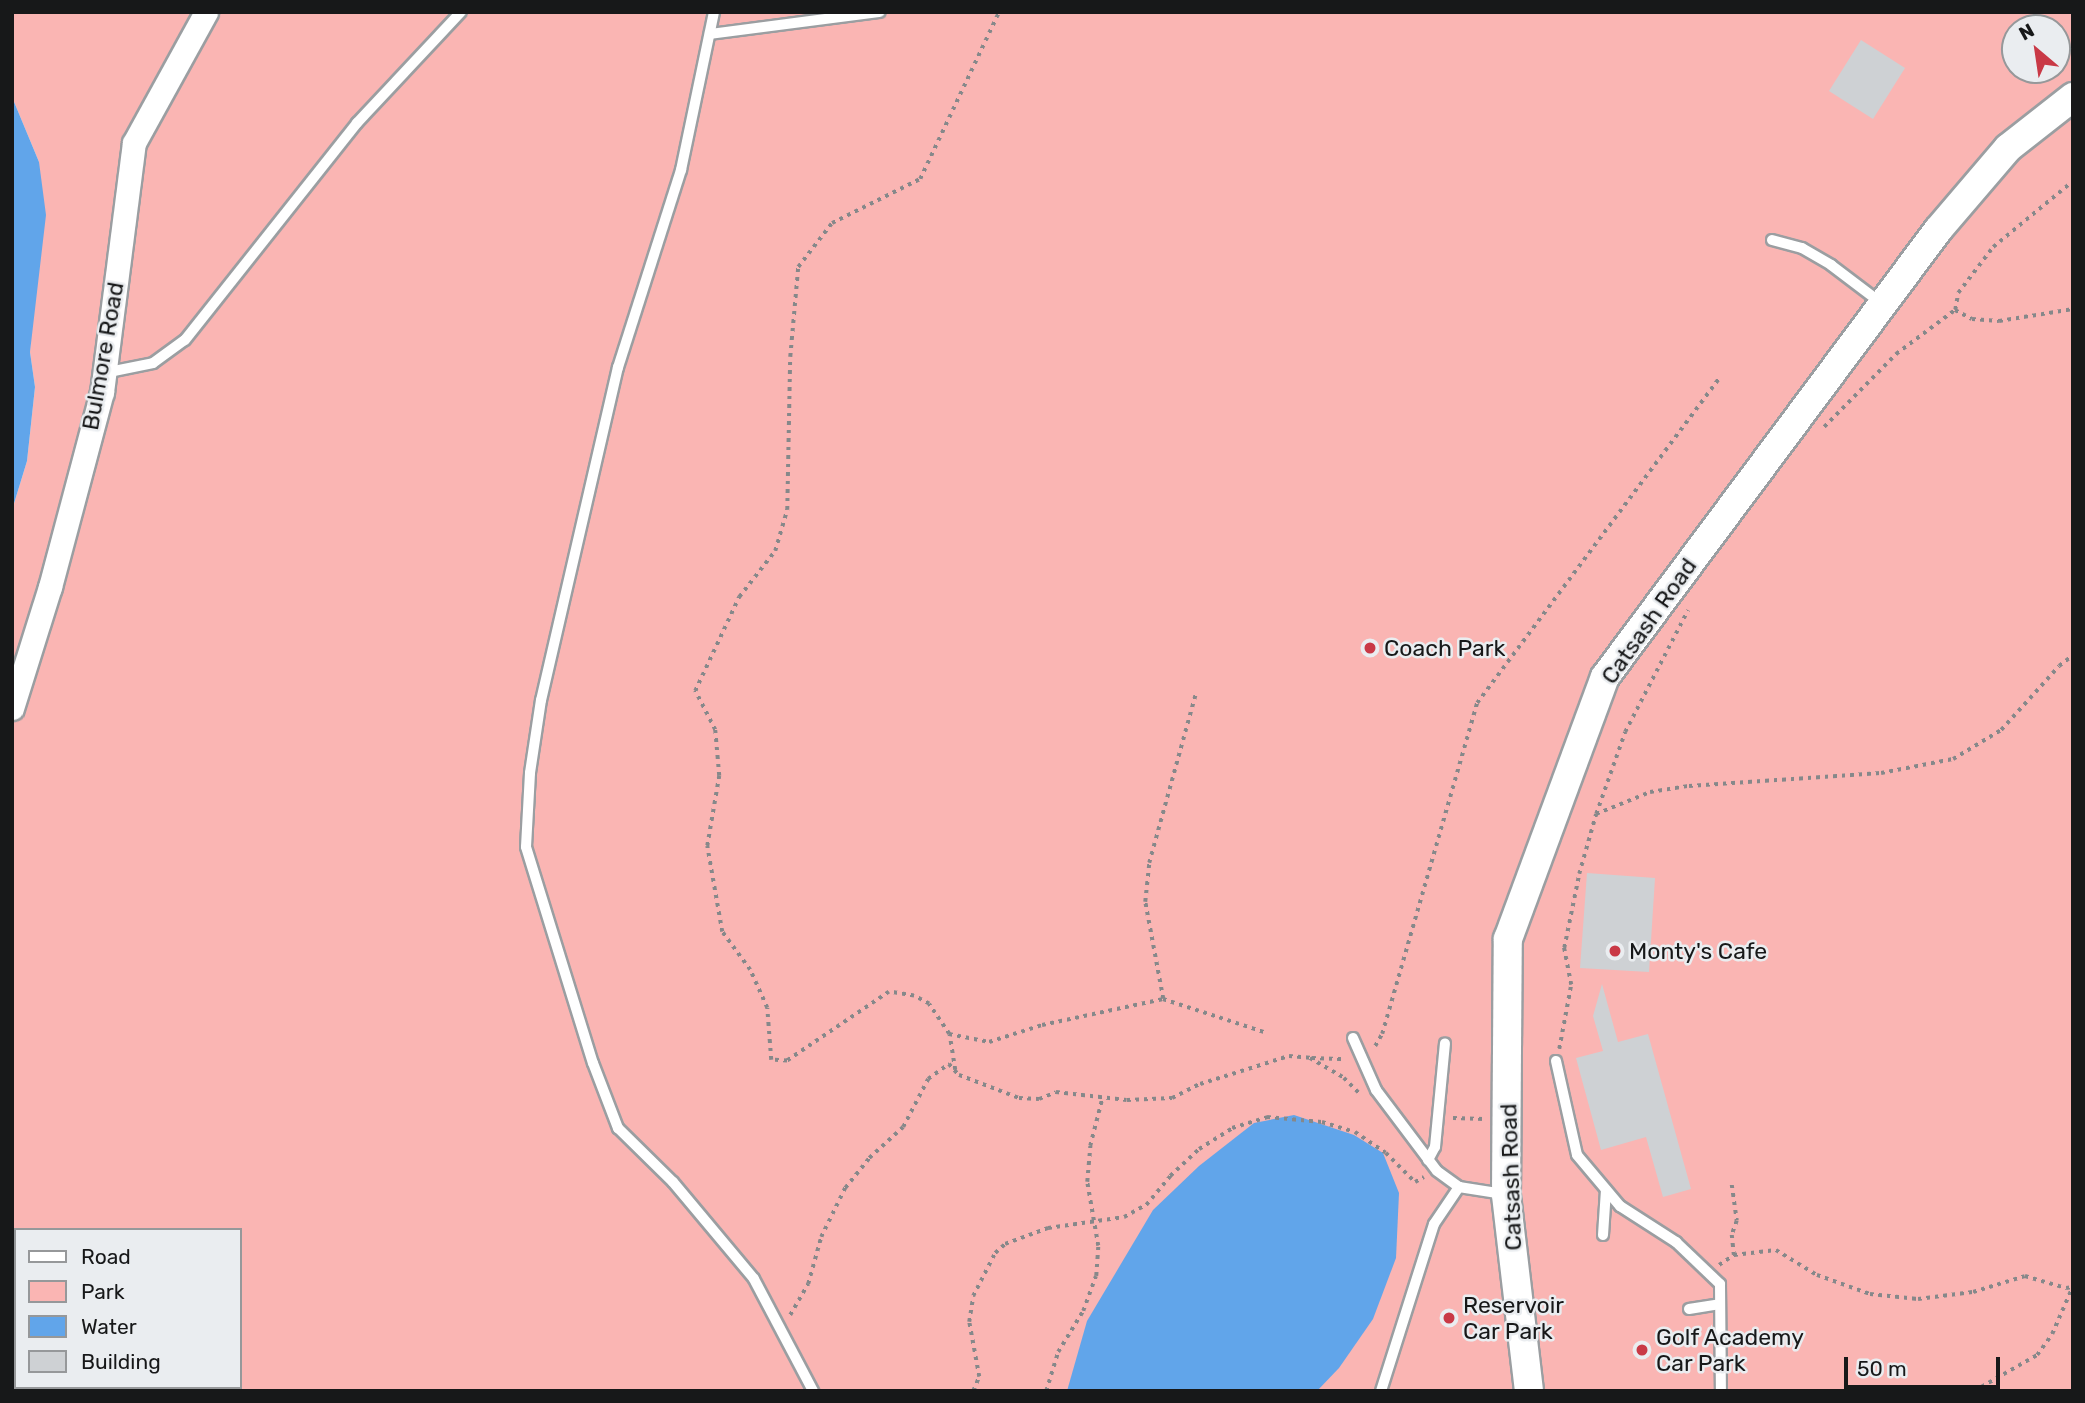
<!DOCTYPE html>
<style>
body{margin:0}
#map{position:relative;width:2085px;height:1403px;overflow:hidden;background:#eaedf0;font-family:Rubik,sans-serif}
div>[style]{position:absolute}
.green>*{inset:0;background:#fab5b3}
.water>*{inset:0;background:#61a5ea}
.building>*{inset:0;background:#ced1d4}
.path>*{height:3.5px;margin-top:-1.75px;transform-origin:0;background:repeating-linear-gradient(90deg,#86888a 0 3.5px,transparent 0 8.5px)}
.roads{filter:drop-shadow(2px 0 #9b9ea1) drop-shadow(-2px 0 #9b9ea1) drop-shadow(0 2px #9b9ea1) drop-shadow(0 -2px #9b9ea1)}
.service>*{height:10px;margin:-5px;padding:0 5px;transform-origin:5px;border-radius:5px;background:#fff}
.minor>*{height:23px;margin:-11.5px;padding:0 11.5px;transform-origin:11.5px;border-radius:11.5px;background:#fff}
.tertiary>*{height:28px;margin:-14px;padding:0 14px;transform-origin:14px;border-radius:14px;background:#fff}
.dots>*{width:19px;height:19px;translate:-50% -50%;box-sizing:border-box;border:4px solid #eaedf0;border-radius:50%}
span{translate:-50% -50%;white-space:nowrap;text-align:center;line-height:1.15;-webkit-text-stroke:5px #eaedf0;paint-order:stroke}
.street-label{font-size:23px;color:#171819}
.poi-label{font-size:23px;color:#171819}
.left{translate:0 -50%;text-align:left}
.frame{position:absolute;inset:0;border:14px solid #171819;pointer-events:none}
.legend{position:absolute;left:14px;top:1228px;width:228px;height:161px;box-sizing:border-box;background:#eaedf0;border:2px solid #96989a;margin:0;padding:9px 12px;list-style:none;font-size:21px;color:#171819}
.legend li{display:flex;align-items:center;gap:14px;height:35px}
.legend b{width:35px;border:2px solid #96989a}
.north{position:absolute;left:2001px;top:14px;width:70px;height:70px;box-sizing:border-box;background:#eaedf0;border:2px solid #96989a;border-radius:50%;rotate:331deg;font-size:19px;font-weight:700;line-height:28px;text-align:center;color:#171819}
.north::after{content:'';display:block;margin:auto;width:24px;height:32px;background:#c93946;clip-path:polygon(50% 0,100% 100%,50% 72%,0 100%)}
.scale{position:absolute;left:1844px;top:1357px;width:156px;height:32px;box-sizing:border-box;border:4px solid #171819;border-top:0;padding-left:9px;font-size:21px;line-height:24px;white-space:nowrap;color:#171819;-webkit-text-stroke:5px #eaedf0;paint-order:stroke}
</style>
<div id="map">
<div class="green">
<div style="clip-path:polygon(evenodd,12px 12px,2073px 12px,2073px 1391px,12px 1391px,12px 510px,27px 461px,35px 387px,30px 352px,39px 162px,12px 97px,12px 12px,2015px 28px,2057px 28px,2057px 70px,2015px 70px,2015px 28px,12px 12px,16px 1230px,240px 1230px,240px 1387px,16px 1387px,16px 1230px)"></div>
</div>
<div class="water">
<div style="clip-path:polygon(12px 97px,39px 162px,46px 215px,30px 352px,35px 387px,27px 461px,12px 510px)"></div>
<div style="clip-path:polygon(1294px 1115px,1354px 1135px,1383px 1153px,1399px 1193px,1396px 1258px,1373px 1319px,1339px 1368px,1317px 1391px,1067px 1391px,1087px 1321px,1153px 1210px,1199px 1166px,1254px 1123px)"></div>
</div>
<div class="building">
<div style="clip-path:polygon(1861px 40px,1905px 68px,1873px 119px,1829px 91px)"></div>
<div style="clip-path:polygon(1587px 873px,1655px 878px,1649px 972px,1580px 968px)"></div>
<div style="clip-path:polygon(1602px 984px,1618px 1042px,1648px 1034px,1691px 1189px,1663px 1197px,1646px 1137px,1601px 1150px,1576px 1058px,1603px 1051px,1593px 1016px)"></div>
</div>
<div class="path">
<div style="left:1955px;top:310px;width:19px;rotate:28deg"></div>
<div style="left:1972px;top:319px;width:27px;rotate:4deg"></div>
<div style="left:1999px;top:321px;width:75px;rotate:-9.2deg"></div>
<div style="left:1824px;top:427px;width:103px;rotate:-45.4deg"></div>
<div style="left:1896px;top:354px;width:74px;rotate:-36.7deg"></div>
<div style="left:1955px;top:310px;width:17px;rotate:-80deg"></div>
<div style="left:1958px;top:293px;width:58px;rotate:-52.7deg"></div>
<div style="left:1993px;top:247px;width:104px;rotate:-39.5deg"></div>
<div style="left:1596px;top:814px;width:58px;rotate:-22.2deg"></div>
<div style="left:1650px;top:792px;width:39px;rotate:-9deg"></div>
<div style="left:1689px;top:786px;width:192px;rotate:-3.9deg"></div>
<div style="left:1881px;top:773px;width:73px;rotate:-11deg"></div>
<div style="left:1953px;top:759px;width:56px;rotate:-31.1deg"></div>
<div style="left:2001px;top:730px;width:86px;rotate:-47.8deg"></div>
<div style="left:2059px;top:666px;width:18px;rotate:-38deg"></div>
<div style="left:1163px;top:999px;width:99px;rotate:-100.5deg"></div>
<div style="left:1145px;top:902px;width:39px;rotate:-84deg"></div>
<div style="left:1149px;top:863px;width:177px;rotate:-74.6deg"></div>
<div style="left:949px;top:1034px;width:41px;rotate:11.3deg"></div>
<div style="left:989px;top:1042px;width:56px;rotate:-17.8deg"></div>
<div style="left:1042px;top:1025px;width:124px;rotate:-12.1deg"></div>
<div style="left:1163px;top:999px;width:109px;rotate:18.1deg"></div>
<div style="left:1375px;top:1046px;width:14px;rotate:-60deg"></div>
<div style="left:1382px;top:1034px;width:344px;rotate:-74deg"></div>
<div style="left:1477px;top:703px;width:405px;rotate:-53.3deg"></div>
<div style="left:1559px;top:1049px;width:65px;rotate:-79.4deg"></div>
<div style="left:1571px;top:985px;width:38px;rotate:-101deg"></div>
<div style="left:1564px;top:948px;width:76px;rotate:-78.5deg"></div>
<div style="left:1579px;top:874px;width:62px;rotate:-74.2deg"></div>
<div style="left:1596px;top:814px;width:87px;rotate:-70.5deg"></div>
<div style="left:1625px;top:732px;width:137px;rotate:-62.7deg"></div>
<div style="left:1312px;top:1058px;width:34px;rotate:2deg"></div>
<div style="left:955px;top:1070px;width:36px;rotate:-99deg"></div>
<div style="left:949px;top:1034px;width:36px;rotate:-124deg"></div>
<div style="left:929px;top:1004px;width:17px;rotate:-152deg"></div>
<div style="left:914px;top:996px;width:25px;rotate:-171deg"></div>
<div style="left:889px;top:992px;width:123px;rotate:145.9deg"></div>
<div style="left:787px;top:1061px;width:16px;rotate:-176deg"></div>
<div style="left:771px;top:1060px;width:52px;rotate:-94.4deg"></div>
<div style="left:767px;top:1008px;width:42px;rotate:-114.1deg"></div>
<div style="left:750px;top:970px;width:47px;rotate:-126.4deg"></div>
<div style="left:722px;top:932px;width:87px;rotate:-99.9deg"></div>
<div style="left:707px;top:846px;width:71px;rotate:-80.3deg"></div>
<div style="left:719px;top:776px;width:46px;rotate:-95deg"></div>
<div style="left:715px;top:730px;width:44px;rotate:-117.1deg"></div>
<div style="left:695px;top:691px;width:104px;rotate:-64.9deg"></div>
<div style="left:739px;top:597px;width:58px;rotate:-52deg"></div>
<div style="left:775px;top:551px;width:43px;rotate:-73.7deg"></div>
<div style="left:787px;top:510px;width:153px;rotate:-88.9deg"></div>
<div style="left:790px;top:357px;width:90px;rotate:-84.9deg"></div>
<div style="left:798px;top:267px;width:56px;rotate:-52.3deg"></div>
<div style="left:832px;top:223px;width:98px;rotate:-26.6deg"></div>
<div style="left:920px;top:179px;width:185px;rotate:-64.7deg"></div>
<div style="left:1453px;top:1118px;width:31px;rotate:2deg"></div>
<div style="left:1732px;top:1185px;width:36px;rotate:82deg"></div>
<div style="left:1737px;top:1221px;width:15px;rotate:110deg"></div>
<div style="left:1732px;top:1235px;width:20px;rotate:84deg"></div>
<div style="left:1719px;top:1265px;width:18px;rotate:-34deg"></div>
<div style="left:1734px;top:1255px;width:42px;rotate:-6.8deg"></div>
<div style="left:1776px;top:1250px;width:48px;rotate:31.4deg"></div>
<div style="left:1817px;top:1275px;width:56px;rotate:19.7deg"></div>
<div style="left:1870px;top:1294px;width:48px;rotate:5.9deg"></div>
<div style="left:1918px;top:1299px;width:55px;rotate:-7.3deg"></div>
<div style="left:1973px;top:1292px;width:54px;rotate:-17.1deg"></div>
<div style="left:2025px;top:1276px;width:43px;rotate:16.3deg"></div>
<div style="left:2066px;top:1288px;width:7px;rotate:-8deg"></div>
<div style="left:790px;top:1315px;width:36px;rotate:-60deg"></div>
<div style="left:808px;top:1284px;width:49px;rotate:-74.5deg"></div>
<div style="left:821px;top:1237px;width:55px;rotate:-63.9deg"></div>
<div style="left:845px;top:1188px;width:38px;rotate:-51deg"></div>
<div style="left:869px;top:1158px;width:46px;rotate:-42.4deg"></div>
<div style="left:903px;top:1127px;width:54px;rotate:-62.5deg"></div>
<div style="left:928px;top:1079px;width:26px;rotate:-36deg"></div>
<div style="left:949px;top:1064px;width:15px;rotate:48deg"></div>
<div style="left:959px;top:1075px;width:64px;rotate:21deg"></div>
<div style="left:1019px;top:1098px;width:20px;rotate:3deg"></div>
<div style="left:1039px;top:1099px;width:18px;rotate:-22deg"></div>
<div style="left:1056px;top:1092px;width:71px;rotate:6.4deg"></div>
<div style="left:1127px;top:1100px;width:45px;rotate:-2.5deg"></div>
<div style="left:1172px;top:1098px;width:31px;rotate:-27deg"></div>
<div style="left:1200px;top:1084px;width:93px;rotate:-17.5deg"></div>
<div style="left:1289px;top:1056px;width:21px;rotate:5deg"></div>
<div style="left:1310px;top:1058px;width:39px;rotate:30deg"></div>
<div style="left:1344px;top:1078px;width:23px;rotate:45deg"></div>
<div style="left:973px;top:1391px;width:15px;rotate:-67deg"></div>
<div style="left:979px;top:1377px;width:56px;rotate:-100.3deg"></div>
<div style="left:969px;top:1322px;width:26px;rotate:-81deg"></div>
<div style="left:973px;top:1296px;width:48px;rotate:-62.9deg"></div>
<div style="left:995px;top:1253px;width:13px;rotate:-42deg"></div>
<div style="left:1005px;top:1244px;width:46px;rotate:-20.4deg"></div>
<div style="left:1048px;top:1228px;width:77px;rotate:-8.2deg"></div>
<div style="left:1124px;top:1217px;width:25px;rotate:-29deg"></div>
<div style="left:1146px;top:1205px;width:38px;rotate:-50deg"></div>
<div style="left:1170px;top:1176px;width:40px;rotate:-43deg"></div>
<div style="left:1199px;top:1149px;width:39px;rotate:-32deg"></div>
<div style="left:1232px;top:1128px;width:37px;rotate:-17deg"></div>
<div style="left:1267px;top:1117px;width:55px;rotate:5.2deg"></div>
<div style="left:1322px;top:1122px;width:34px;rotate:17deg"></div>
<div style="left:1355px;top:1132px;width:37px;rotate:34deg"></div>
<div style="left:1386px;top:1153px;width:41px;rotate:45deg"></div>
<div style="left:1415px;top:1182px;width:10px;rotate:-29deg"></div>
<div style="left:1046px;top:1391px;width:41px;rotate:-72.9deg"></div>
<div style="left:1058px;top:1352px;width:48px;rotate:-58.6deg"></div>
<div style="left:1083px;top:1311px;width:37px;rotate:-70deg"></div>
<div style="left:1096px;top:1276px;width:30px;rotate:-86deg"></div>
<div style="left:1098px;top:1246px;width:65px;rotate:-99.8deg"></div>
<div style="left:1087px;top:1182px;width:36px;rotate:-85deg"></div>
<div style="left:1090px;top:1146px;width:49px;rotate:-75.7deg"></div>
<div style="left:1974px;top:1391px;width:73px;rotate:-29.7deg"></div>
<div style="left:2037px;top:1355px;width:26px;rotate:-54deg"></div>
<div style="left:2052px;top:1334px;width:50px;rotate:-66.5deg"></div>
</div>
<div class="roads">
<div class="service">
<div style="left:714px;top:12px;width:161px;rotate:101.8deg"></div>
<div style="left:681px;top:170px;width:207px;rotate:107.7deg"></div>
<div style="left:618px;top:367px;width:342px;rotate:103deg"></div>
<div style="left:541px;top:700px;width:74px;rotate:98.6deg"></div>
<div style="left:530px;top:773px;width:74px;rotate:93.1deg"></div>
<div style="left:526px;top:847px;width:226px;rotate:72.8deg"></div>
<div style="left:593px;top:1063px;width:70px;rotate:69deg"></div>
<div style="left:618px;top:1128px;width:77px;rotate:44.5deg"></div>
<div style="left:673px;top:1182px;width:126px;rotate:50.1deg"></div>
<div style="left:754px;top:1279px;width:127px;rotate:62.2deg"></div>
<div style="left:710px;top:34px;width:171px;rotate:-7.4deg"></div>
<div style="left:1772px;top:240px;width:31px;rotate:15deg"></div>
<div style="left:1802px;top:248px;width:34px;rotate:30deg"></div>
<div style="left:1831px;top:265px;width:63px;rotate:37.2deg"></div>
<div style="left:104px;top:373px;width:50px;rotate:-11.5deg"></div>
<div style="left:153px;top:363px;width:39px;rotate:-36deg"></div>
<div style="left:185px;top:340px;width:277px;rotate:-51.6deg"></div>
<div style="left:357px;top:123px;width:152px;rotate:-46.9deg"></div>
<div style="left:1353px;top:1038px;width:57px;rotate:66.1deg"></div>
<div style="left:1376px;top:1090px;width:101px;rotate:53deg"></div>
<div style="left:1437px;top:1171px;width:27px;rotate:36deg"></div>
<div style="left:1459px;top:1187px;width:45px;rotate:9deg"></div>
<div style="left:1556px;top:1061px;width:96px;rotate:77.4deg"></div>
<div style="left:1577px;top:1155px;width:67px;rotate:49.9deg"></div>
<div style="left:1620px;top:1206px;width:67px;rotate:32.7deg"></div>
<div style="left:1676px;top:1242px;width:61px;rotate:43.7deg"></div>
<div style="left:1720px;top:1284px;width:107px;rotate:89.5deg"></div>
<div style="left:1428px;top:1160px;width:15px;rotate:-62deg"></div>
<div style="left:1435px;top:1147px;width:104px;rotate:-84.5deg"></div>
<div style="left:1603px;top:1235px;width:45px;rotate:-86.2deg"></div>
<div style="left:1689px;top:1309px;width:31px;rotate:-9deg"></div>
<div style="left:1381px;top:1391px;width:175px;rotate:-72.4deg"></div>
<div style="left:1434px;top:1224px;width:45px;rotate:-56deg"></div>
</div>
<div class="minor">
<div style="left:12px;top:708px;width:127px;rotate:-72.6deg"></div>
<div style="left:50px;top:587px;width:202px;rotate:-75.1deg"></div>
<div style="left:102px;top:392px;width:251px;rotate:-82.7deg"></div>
<div style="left:134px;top:143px;width:149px;rotate:-61.2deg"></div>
</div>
<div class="tertiary">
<div style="left:1529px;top:1391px;width:198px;rotate:-96.7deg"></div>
<div style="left:1506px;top:1194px;width:255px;rotate:-89.6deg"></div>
<div style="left:1508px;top:939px;width:279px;rotate:-69.7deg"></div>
<div style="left:1605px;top:677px;width:557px;rotate:-53.32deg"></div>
<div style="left:1938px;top:230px;width:108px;rotate:-49.5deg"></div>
<div style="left:2008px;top:148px;width:83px;rotate:-38.1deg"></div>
</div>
</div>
<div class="dots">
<div style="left:1370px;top:648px;background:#c93946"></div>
<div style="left:1615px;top:951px;background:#c93946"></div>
<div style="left:1449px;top:1318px;background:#c93946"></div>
<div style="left:1642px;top:1350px;background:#c93946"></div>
</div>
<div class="street-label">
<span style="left:103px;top:356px;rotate:-80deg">Bulmore Road</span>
<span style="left:1649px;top:621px;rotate:-55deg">Catsash Road</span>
<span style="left:1511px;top:1177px;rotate:-92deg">Catsash Road</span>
</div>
<div class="poi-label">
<span class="left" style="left:1384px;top:648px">Coach Park</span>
<span class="left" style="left:1629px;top:951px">Monty's Cafe</span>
<span class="left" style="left:1463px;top:1318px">Reservoir<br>Car Park</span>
<span class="left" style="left:1656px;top:1350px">Golf Academy<br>Car Park</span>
</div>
<div class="frame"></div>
<ul class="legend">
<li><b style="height:9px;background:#fff"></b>Road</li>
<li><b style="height:19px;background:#fab5b3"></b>Park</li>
<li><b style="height:19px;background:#61a5ea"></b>Water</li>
<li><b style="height:19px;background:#ced1d4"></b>Building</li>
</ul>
<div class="north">N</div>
<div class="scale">50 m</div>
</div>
